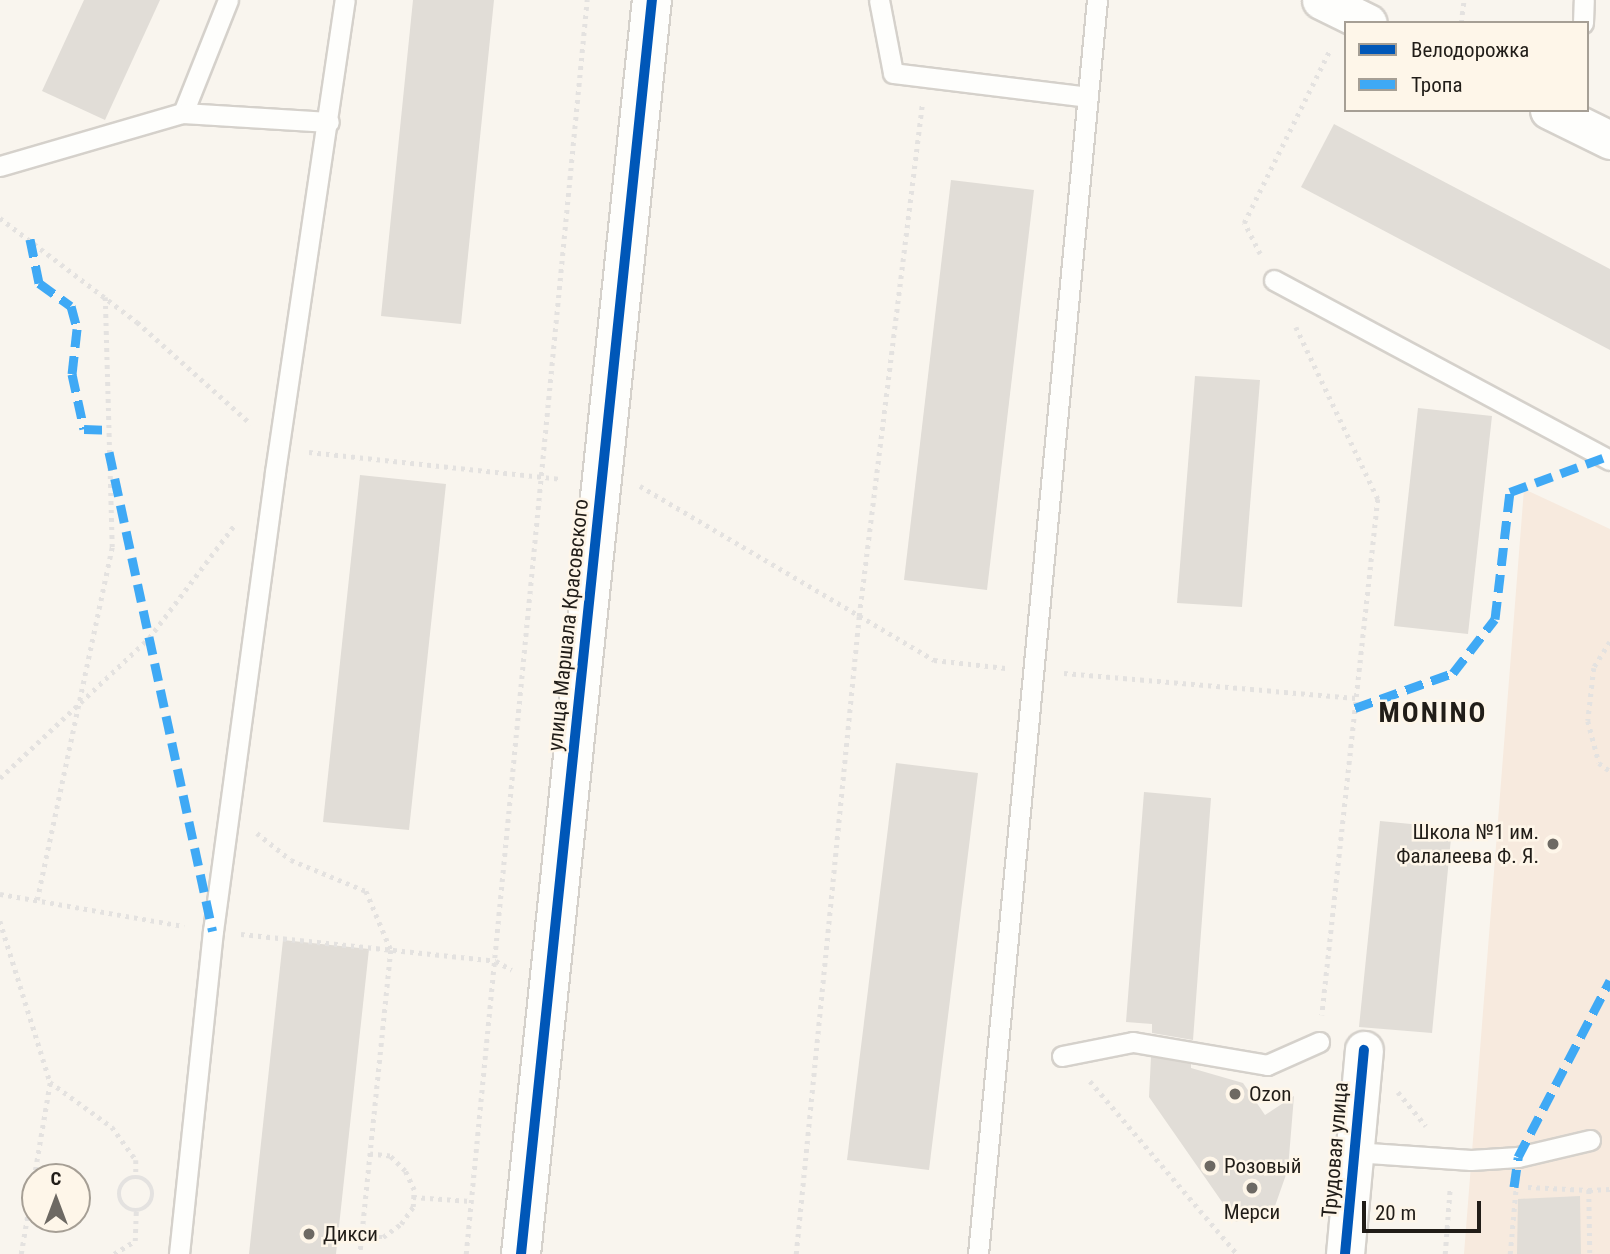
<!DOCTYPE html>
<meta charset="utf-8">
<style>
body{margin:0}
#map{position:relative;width:1610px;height:1254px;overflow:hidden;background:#f9f5ee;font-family:"Roboto Condensed",sans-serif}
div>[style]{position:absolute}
.education>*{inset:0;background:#f7eade}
.building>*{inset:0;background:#e1ddd7}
.path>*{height:4.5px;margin-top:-2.25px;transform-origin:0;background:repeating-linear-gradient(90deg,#e4e2e0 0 3.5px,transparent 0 8.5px)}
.path>.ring{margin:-2.25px;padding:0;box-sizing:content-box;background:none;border:4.5px solid #e4e2e0;border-radius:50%}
.roads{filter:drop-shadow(2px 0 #d5d1cb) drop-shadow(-2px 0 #d5d1cb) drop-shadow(0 2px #d5d1cb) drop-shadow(0 -2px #d5d1cb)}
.service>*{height:19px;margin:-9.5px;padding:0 9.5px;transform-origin:9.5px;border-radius:9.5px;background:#fefefc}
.minor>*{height:37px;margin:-18.5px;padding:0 18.5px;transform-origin:18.5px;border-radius:18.5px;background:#fefefc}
.tertiary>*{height:38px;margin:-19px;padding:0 19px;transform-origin:19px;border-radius:19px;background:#fefefc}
.quiet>*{height:9px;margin-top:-4.5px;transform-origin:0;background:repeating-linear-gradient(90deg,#3fa9f5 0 18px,transparent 0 27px)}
.cycleway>*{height:10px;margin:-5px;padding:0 5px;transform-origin:5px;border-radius:5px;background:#0057b8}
.dots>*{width:19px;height:19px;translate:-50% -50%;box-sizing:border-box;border:4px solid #fef6e9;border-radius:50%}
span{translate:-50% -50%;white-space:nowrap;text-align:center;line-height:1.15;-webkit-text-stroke:5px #fef6e9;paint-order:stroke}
.street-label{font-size:21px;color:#211d18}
.poi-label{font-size:21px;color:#211d18}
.right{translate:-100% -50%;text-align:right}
.left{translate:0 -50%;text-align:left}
.district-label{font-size:28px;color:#211d18;font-weight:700;letter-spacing:2px}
.legend{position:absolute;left:1344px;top:21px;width:245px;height:91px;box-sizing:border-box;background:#fef6e9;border:2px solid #a69f95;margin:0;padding:9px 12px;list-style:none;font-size:21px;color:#211d18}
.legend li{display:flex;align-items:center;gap:14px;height:35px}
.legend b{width:35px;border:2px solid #a69f95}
.north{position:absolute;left:21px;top:1163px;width:70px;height:70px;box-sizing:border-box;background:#fef6e9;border:2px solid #a69f95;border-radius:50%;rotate:0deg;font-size:19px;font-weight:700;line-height:28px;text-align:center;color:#211d18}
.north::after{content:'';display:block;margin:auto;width:24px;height:32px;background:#6d6963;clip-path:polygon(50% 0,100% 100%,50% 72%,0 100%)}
.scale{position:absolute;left:1362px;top:1201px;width:119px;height:32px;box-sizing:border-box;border:4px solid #211d18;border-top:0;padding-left:9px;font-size:21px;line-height:24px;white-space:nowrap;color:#211d18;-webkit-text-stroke:5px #fef6e9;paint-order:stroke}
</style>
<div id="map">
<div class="education">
<div style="clip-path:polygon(1524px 489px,1610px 529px,1610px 1254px,1464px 1254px)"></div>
</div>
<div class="building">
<div style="clip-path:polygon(84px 0,160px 0,105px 120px,42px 91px)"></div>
<div style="clip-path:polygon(413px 0,494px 0,461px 324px,381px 316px)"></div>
<div style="clip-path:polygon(1334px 124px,1610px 269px,1610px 350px,1301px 187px)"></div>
<div style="clip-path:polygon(951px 180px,1034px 190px,987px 590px,904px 580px)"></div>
<div style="clip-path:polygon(1195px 376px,1260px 380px,1242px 607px,1177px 603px)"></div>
<div style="clip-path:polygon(1418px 408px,1492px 416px,1468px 634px,1394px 626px)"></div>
<div style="clip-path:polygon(360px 475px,446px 484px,409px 830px,323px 822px)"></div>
<div style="clip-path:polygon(896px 763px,978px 773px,929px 1170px,847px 1160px)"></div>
<div style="clip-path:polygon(1144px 792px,1211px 798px,1193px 1040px,1152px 1033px,1152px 1024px,1126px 1022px)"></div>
<div style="clip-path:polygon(1380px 821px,1452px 828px,1432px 1033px,1359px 1027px)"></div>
<div style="clip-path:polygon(283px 940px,369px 949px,336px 1254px,249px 1254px)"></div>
<div style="clip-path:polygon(1151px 1057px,1191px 1064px,1191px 1068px,1243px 1083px,1265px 1115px,1294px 1096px,1288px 1169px,1275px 1206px,1236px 1222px,1149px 1097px)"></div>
<div style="clip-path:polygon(1580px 1196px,1581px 1254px,1517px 1254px,1518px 1199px)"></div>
</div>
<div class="path">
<div style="left:1461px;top:23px;width:23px;rotate:-83deg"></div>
<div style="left:0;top:218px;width:172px;rotate:37.2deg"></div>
<div style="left:137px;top:322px;width:153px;rotate:41.8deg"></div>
<div style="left:1260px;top:254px;width:35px;rotate:-117deg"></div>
<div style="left:1244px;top:223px;width:195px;rotate:-63.6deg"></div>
<div style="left:1296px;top:327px;width:191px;rotate:64.5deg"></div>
<div style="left:1378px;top:499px;width:519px;rotate:96.19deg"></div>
<div style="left:309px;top:452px;width:253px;rotate:6.1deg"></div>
<div style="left:640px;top:486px;width:342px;rotate:30.6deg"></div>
<div style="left:934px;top:660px;width:72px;rotate:6.3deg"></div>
<div style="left:1610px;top:642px;width:31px;rotate:122deg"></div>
<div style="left:1594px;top:668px;width:53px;rotate:96.5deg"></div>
<div style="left:1588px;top:721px;width:43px;rotate:75.3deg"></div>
<div style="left:1599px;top:763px;width:14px;rotate:36deg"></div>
<div style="left:1064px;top:673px;width:293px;rotate:4.9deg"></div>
<div style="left:0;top:778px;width:204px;rotate:-43.2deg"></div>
<div style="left:149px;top:638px;width:144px;rotate:-52.9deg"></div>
<div style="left:257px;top:833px;width:43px;rotate:38.5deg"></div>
<div style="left:291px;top:860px;width:81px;rotate:22.5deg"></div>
<div style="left:366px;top:891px;width:64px;rotate:67deg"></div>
<div style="left:391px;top:950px;width:306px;rotate:95.8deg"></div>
<div style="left:0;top:894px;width:187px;rotate:9.9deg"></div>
<div style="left:37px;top:900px;width:361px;rotate:-78deg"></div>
<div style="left:112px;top:547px;width:250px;rotate:-91.6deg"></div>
<div style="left:0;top:921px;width:169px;rotate:72.7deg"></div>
<div style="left:50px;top:1082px;width:77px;rotate:36deg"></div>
<div style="left:112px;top:1127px;width:41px;rotate:54deg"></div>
<div style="left:136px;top:1160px;width:16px;rotate:90deg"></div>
<div style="left:241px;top:934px;width:256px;rotate:6deg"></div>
<div style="left:496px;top:961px;width:18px;rotate:29deg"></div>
<div style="left:1090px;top:1081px;width:227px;rotate:49.6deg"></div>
<div style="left:1398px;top:1092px;width:44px;rotate:50.5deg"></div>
<div class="ring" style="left:119px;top:1177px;width:29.5px;height:29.5px"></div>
<div style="left:1528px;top:1187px;width:61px;rotate:2.8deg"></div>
<div style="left:1589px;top:1190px;width:64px;rotate:89.1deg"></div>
<div style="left:1589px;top:1190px;width:21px;rotate:-3deg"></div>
<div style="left:413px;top:1197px;width:58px;rotate:3.9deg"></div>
<div style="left:362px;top:1237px;width:21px"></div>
<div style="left:383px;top:1237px;width:22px;rotate:-36deg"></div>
<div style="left:401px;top:1224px;width:21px;rotate:-55deg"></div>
<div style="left:413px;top:1207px;width:17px;rotate:-87deg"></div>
<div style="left:414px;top:1190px;width:21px;rotate:-115deg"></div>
<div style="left:405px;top:1171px;width:21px;rotate:-135deg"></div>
<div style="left:390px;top:1156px;width:20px;rotate:-174deg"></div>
<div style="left:21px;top:1254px;width:174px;rotate:-80.4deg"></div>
<div style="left:114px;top:1254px;width:25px;rotate:-32deg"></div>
<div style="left:135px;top:1241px;width:30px;rotate:-88deg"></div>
<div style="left:466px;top:1254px;width:1260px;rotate:-84.49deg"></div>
<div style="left:796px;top:1254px;width:641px;rotate:-84.36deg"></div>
<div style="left:859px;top:616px;width:515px;rotate:-82.97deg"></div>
<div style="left:1445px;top:1254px;width:66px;rotate:-85.7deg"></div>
<div style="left:1510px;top:1254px;width:67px;rotate:-84.9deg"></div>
</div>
<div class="roads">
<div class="service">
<div style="left:879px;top:0;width:74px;rotate:79.1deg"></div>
<div style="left:893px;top:73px;width:196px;rotate:7deg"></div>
<div style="left:1583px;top:23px;width:23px;rotate:-88deg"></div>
<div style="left:183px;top:113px;width:122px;rotate:-68.3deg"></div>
<div style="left:0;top:166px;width:191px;rotate:-16.2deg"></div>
<div style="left:183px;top:113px;width:146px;rotate:3.5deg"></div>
<div style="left:1274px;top:280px;width:381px;rotate:28.2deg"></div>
<div style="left:1062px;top:1056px;width:72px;rotate:-11.2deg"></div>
<div style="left:1133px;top:1042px;width:136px;rotate:9.7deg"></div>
<div style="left:1267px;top:1065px;width:57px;rotate:-23.9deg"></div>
<div style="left:1354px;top:1152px;width:117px;rotate:3.9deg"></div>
<div style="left:1471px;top:1160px;width:47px;rotate:-3.7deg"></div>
<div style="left:1518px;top:1157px;width:74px;rotate:-13.3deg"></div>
<div style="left:179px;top:1254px;width:325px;rotate:-84deg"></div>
<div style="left:213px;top:931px;width:463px;rotate:-82.3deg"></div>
<div style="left:275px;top:472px;width:477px;rotate:-81.6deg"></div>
<div style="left:978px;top:1254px;width:1260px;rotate:-84.58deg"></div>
</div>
<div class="minor">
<div style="left:1321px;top:0;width:52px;rotate:26.1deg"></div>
<div style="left:1549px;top:110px;width:68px;rotate:26.2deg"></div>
<div style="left:1345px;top:1254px;width:205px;rotate:-84.7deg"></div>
</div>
<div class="tertiary">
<div style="left:521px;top:1254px;width:1261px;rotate:-84.04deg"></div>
</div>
</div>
<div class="quiet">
<div style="left:30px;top:239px;width:45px;rotate:78.4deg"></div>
<div style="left:39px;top:283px;width:39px;rotate:36deg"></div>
<div style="left:71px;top:306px;width:24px;rotate:75deg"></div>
<div style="left:77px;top:329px;width:45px;rotate:96.3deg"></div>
<div style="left:72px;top:374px;width:56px;rotate:77.7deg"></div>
<div style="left:84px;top:429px;width:25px;rotate:2deg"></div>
<div style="left:109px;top:452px;width:490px;rotate:77.8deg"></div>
<div style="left:1355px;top:708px;width:104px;rotate:-19.7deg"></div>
<div style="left:1453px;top:673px;width:68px;rotate:-52.1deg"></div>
<div style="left:1495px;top:619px;width:128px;rotate:-83.3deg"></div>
<div style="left:1510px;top:492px;width:101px;rotate:-20.2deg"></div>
<div style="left:1514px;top:1187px;width:30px;rotate:-82deg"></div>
<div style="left:1518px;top:1157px;width:199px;rotate:-62.5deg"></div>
</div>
<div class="cycleway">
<div style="left:521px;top:1254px;width:1261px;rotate:-84.04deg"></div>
<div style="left:1345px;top:1254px;width:205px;rotate:-84.7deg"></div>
</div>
<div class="dots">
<div style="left:1553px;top:844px;background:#6d6963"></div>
<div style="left:1235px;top:1094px;background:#6d6963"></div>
<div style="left:1210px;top:1166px;background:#6d6963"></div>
<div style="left:1252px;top:1188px;background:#6d6963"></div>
<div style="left:309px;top:1234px;background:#6d6963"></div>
</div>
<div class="street-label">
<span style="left:568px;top:625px;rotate:-84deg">улица Маршала Красовского</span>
<span style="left:1335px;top:1150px;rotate:-85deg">Трудовая улица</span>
</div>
<div class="poi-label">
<span class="right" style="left:1539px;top:844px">Школа №1 им.<br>Фалалеева Ф. Я.</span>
<span class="left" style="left:1249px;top:1094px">Ozon</span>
<span class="left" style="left:1224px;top:1166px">Розовый</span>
<span style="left:1252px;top:1212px">Мерси</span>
<span class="left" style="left:323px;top:1234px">Дикси</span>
</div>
<div class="district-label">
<span style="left:1433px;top:713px">MONINO</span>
</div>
<ul class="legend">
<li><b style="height:9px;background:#0057b8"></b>Велодорожка</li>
<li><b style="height:9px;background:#3fa9f5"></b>Тропа</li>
</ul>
<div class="north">С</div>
<div class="scale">20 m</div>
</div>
